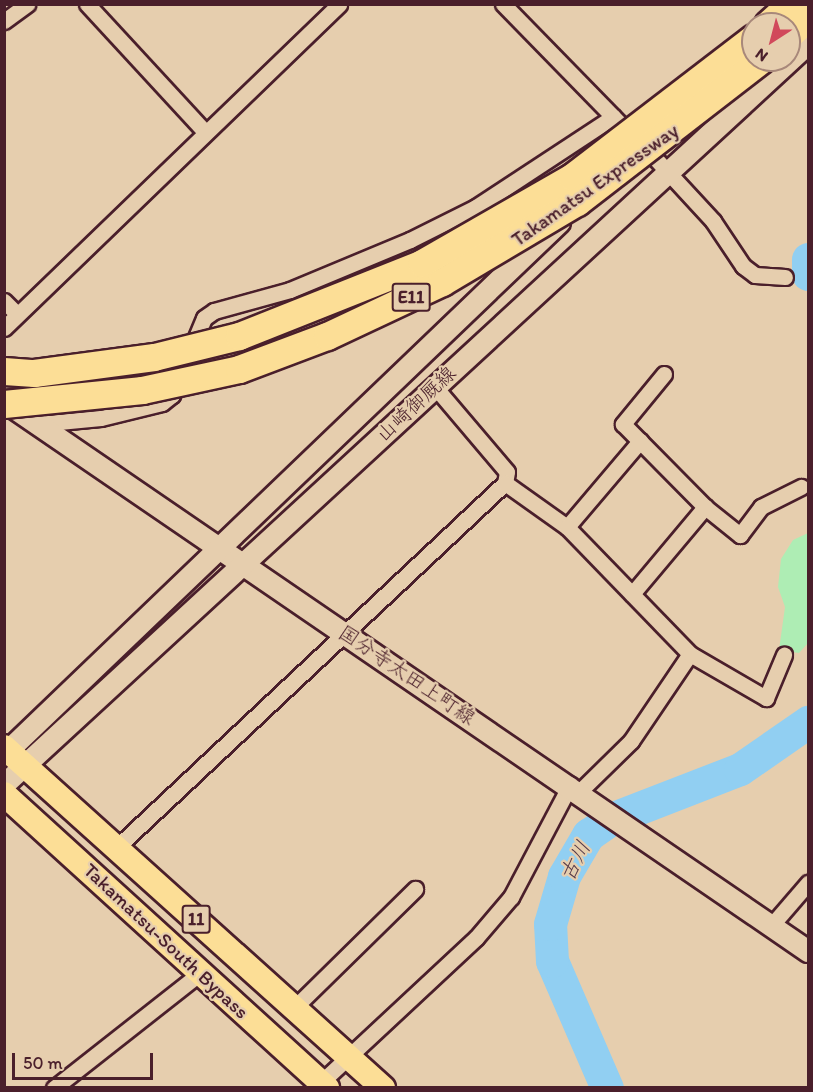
<!DOCTYPE html>
<meta charset="utf-8">
<style>
body{margin:0}
#map{position:relative;width:813px;height:1092px;overflow:hidden;background:#e6ceae;font-family:Itim,"Klee One",sans-serif}
div>[style]{position:absolute}
.green>*{inset:0;background:#aeedb4}
.river>*{height:33px;margin:-16.5px;padding:0 16.5px;transform-origin:16.5px;border-radius:16.5px;background:#91cff2}
.roads{filter:drop-shadow(2px 0 #4a1f2b) drop-shadow(-2px 0 #4a1f2b) drop-shadow(0 2px #4a1f2b) drop-shadow(0 -2px #4a1f2b)}
.minor>*{height:15px;margin:-7.5px;padding:0 7.5px;transform-origin:7.5px;border-radius:7.5px;background:#e6ceae}
.secondary>*{height:21px;margin:-10.5px;padding:0 10.5px;transform-origin:10.5px;border-radius:10.5px;background:#e6ceae}
.trunk>*{height:24px;margin:-12px;padding:0 12px;transform-origin:12px;border-radius:12px;background:#fcde96}
.motorway>*{height:27px;margin:-13.5px;padding:0 13.5px;transform-origin:13.5px;border-radius:13.5px;background:#fcde96}
.bridges{filter:drop-shadow(2px 0 #4a1f2b) drop-shadow(-2px 0 #4a1f2b) drop-shadow(0 2px #4a1f2b) drop-shadow(0 -2px #4a1f2b)}
.motorway-bridge>*{height:27px;margin:-13.5px;padding:0 13.5px;transform-origin:13.5px;border-radius:13.5px;background:#fcde96}
span{translate:-50% -50%;white-space:nowrap;text-align:center;line-height:1.15;-webkit-text-stroke:4.5px #e6ceae;paint-order:stroke}
.shield-label span{padding:2px 4px;background:#e6ceae;border:2px solid;border-radius:4px;-webkit-text-stroke-width:0}
.shield-label{font-size:18px;color:#4a1f2b;font-weight:700}
.street-label{font-size:20px;color:#4a1f2b}
.water-label{font-size:21px;color:#553949;font-style:italic}
.frame{position:absolute;inset:0;border:6px solid #4a1f2b;pointer-events:none}
.north{position:absolute;left:741px;top:12px;width:60px;height:60px;box-sizing:border-box;background:#e6ceae;border:2px solid #a8887a;border-radius:50%;rotate:216deg;font-size:16px;font-weight:700;line-height:24px;text-align:center;color:#4a1f2b}
.north::after{content:'';display:block;margin:auto;width:21px;height:27px;background:#d1495b;clip-path:polygon(50% 0,100% 100%,50% 72%,0 100%)}
.scale{position:absolute;left:12px;top:1053px;width:141px;height:27px;box-sizing:border-box;border:3px solid #4a1f2b;border-top:0;padding-left:8px;font-size:18px;line-height:21px;white-space:nowrap;color:#4a1f2b;-webkit-text-stroke:4px #e6ceae;paint-order:stroke}
</style>
<div id="map">
<div class="green">
<div style="clip-path:polygon(808px 533px,808px 643px,799px 653px,779px 650px,785px 607px,778px 587px,781px 559px,793px 540px)"></div>
</div>
<div class="river">
<div style="left:808px;top:259px;width:15px;rotate:90deg"></div>
<div style="left:607px;top:1088px;width:138px;rotate:-113.4deg"></div>
<div style="left:552px;top:961px;width:37px;rotate:-93deg"></div>
<div style="left:550px;top:924px;width:50px;rotate:-73.7deg"></div>
<div style="left:564px;top:876px;width:48px;rotate:-59.7deg"></div>
<div style="left:588px;top:835px;width:28px;rotate:-35deg"></div>
<div style="left:611px;top:819px;width:138px;rotate:-21.2deg"></div>
<div style="left:740px;top:769px;width:83px;rotate:-34.7deg"></div>
</div>
<div class="roads">
<div class="minor">
<div style="left:87px;top:4px;width:174px;rotate:47.3deg"></div>
<div style="left:503px;top:4px;width:168px;rotate:45.7deg"></div>
<div style="left:4px;top:21px;width:29px;rotate:-36deg"></div>
<div style="left:642px;top:144px;width:105px;rotate:47.3deg"></div>
<div style="left:713px;top:221px;width:54px;rotate:56.3deg"></div>
<div style="left:743px;top:266px;width:15px;rotate:37deg"></div>
<div style="left:755px;top:275px;width:30px;rotate:4deg"></div>
<div style="left:4px;top:301px;width:18px;rotate:45deg"></div>
<div style="left:4px;top:328px;width:466px;rotate:-44deg"></div>
<div style="left:664px;top:374px;width:65px;rotate:129.4deg"></div>
<div style="left:623px;top:424px;width:117px;rotate:45.3deg"></div>
<div style="left:705px;top:507px;width:45px;rotate:38.7deg"></div>
<div style="left:740px;top:535px;width:35px;rotate:-53deg"></div>
<div style="left:761px;top:507px;width:45px;rotate:-26.6deg"></div>
<div style="left:435px;top:387px;width:111px;rotate:49.7deg"></div>
<div style="left:507px;top:472px;width:11px;rotate:100deg"></div>
<div style="left:38px;top:424px;width:63px;rotate:-5.4deg"></div>
<div style="left:101px;top:418px;width:63px;rotate:-13.8deg"></div>
<div style="left:162px;top:403px;width:13px;rotate:-39deg"></div>
<div style="left:172px;top:395px;width:83px;rotate:-67.4deg"></div>
<div style="left:204px;top:318px;width:12px;rotate:-35deg"></div>
<div style="left:214px;top:311px;width:79px;rotate:-15.4deg"></div>
<div style="left:290px;top:290px;width:130px;rotate:-22.6deg"></div>
<div style="left:410px;top:240px;width:74px;rotate:-26.6deg"></div>
<div style="left:476px;top:207px;width:164px;rotate:-33.3deg"></div>
<div style="left:567px;top:527px;width:113px;rotate:-49.7deg"></div>
<div style="left:632px;top:594px;width:114px;rotate:-50deg"></div>
<div style="left:579px;top:792px;width:73px;rotate:-44.4deg"></div>
<div style="left:631px;top:741px;width:105px;rotate:-55.9deg"></div>
<div style="left:116px;top:848px;width:533px;rotate:-43.18deg"></div>
<div style="left:505px;top:483px;width:76px;rotate:35.4deg"></div>
<div style="left:567px;top:527px;width:177px;rotate:45.9deg"></div>
<div style="left:690px;top:654px;width:88px;rotate:30.1deg"></div>
<div style="left:766px;top:698px;width:47px;rotate:-67.3deg"></div>
<div style="left:771px;top:926px;width:57px;rotate:-49.3deg"></div>
<div style="left:294px;top:1008px;width:170px;rotate:-44.5deg"></div>
<div style="left:316px;top:1087px;width:219px;rotate:-43deg"></div>
<div style="left:476px;top:938px;width:54px;rotate:-49.5deg"></div>
<div style="left:511px;top:897px;width:127px;rotate:-62.2deg"></div>
<div style="left:54px;top:1088px;width:186px;rotate:-38.2deg"></div>
</div>
<div class="secondary">
<div style="left:4px;top:401px;width:974px;rotate:34.38deg"></div>
<div style="left:4px;top:754px;width:769px;rotate:-43.79deg"></div>
<div style="left:4px;top:784px;width:1093px;rotate:-42.66deg"></div>
</div>
<div class="trunk">
<div style="left:4px;top:747px;width:510px;rotate:41.98deg"></div>
<div style="left:4px;top:794px;width:437px;rotate:42.3deg"></div>
</div>
<div class="motorway">
<div style="left:768px;top:24px;width:30px;rotate:-42deg"></div>
<div style="left:789px;top:35px;width:26px;rotate:-43deg"></div>
</div>
</div>
<div class="bridges">
<div class="motorway-bridge">
<div style="left:4px;top:371px;width:30px;rotate:4deg"></div>
<div style="left:34px;top:373px;width:121px;rotate:-7.6deg"></div>
<div style="left:154px;top:357px;width:88px;rotate:-13.9deg"></div>
<div style="left:239px;top:336px;width:197px;rotate:-21.7deg"></div>
<div style="left:422px;top:263px;width:173px;rotate:-29.8deg"></div>
<div style="left:572px;top:177px;width:228px;rotate:-37.5deg"></div>
<div style="left:4px;top:404px;width:139px;rotate:-5.8deg"></div>
<div style="left:142px;top:390px;width:99px;rotate:-12.2deg"></div>
<div style="left:239px;top:369px;width:94px;rotate:-20.6deg"></div>
<div style="left:327px;top:336px;width:127px;rotate:-25.2deg"></div>
<div style="left:442px;top:282px;width:157px;rotate:-30.7deg"></div>
<div style="left:577px;top:202px;width:232px;rotate:-37.7deg"></div>
</div>
</div>
<div class="shield-label">
<span style="left:411px;top:297px">E11</span>
<span style="left:196px;top:919px">11</span>
</div>
<div class="street-label">
<span style="left:595px;top:185px;rotate:-35deg">Takamatsu Expressway</span>
<span style="left:416px;top:404px;rotate:-43deg">山崎御厩線</span>
<span style="left:407px;top:675px;rotate:34deg">国分寺太田上町線</span>
<span style="left:166px;top:941px;rotate:43deg">Takamatsu-South Bypass</span>
</div>
<div class="water-label">
<span style="left:575px;top:861px;rotate:-62deg">古川</span>
</div>
<div class="frame"></div>
<div class="north">N</div>
<div class="scale">50 m</div>
</div>
